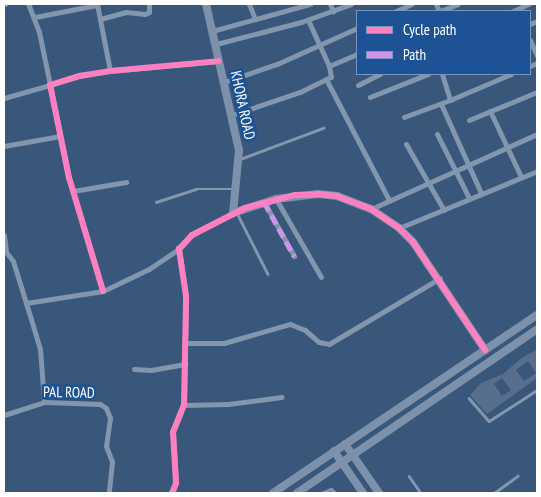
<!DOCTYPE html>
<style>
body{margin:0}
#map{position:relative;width:541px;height:497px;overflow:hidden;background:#39567b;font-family:"PT Sans Narrow",sans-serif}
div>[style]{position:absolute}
.building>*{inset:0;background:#576e8c}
.lane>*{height:2.5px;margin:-1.25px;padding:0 1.25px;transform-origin:1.25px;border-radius:1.25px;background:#8296ad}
.street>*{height:5px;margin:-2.5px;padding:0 2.5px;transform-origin:2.5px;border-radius:2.5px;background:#8296ad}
.secondary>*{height:8px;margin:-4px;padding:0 4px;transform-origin:4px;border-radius:4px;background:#7d92aa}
.quiet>*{height:5px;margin-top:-2.5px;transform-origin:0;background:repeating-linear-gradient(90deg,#d193ec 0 10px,transparent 0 15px)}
.cycleway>*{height:6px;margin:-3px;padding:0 3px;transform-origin:3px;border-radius:3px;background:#ff80c0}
span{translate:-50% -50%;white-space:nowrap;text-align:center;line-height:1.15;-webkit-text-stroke:5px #1d5297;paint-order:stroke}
.street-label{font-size:15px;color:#fff}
.frame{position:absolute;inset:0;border:5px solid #fff;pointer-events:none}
.legend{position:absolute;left:356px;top:10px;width:175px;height:65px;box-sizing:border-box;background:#1d5297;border:1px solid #7797c1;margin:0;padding:6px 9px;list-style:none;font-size:15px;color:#fff}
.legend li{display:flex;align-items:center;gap:10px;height:25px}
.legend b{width:25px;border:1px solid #7797c1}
</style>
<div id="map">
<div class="building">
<div style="clip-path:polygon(evenodd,537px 350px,537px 378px,487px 414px,470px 395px,481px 383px,503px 374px,523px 357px,537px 350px,528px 361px,536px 373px,524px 381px,516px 370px,528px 361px,537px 350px,502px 378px,511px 390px,502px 396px,494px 384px,502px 378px)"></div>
</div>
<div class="lane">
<div style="left:240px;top:159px;width:89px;rotate:-20.5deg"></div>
<div style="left:156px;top:202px;width:42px;rotate:-18deg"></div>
<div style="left:196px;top:189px;width:39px"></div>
<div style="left:237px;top:213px;width:68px;rotate:63.1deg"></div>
<div style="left:469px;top:398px;width:30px;rotate:49deg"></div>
<div style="left:489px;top:421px;width:57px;rotate:-32.9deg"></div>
<div style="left:409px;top:476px;width:21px;rotate:55deg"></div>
<div style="left:322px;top:493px;width:10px;rotate:-24deg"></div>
<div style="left:331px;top:489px;width:6px;rotate:39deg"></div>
<div style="left:494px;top:493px;width:29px;rotate:-36deg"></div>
</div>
<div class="street">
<div style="left:4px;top:4px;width:1px"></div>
<div style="left:97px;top:4px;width:68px;rotate:79deg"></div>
<div style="left:249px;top:4px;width:16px;rotate:68deg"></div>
<div style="left:330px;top:4px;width:8px;rotate:67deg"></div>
<div style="left:436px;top:4px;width:8px;rotate:67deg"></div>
<div style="left:396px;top:11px;width:17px;rotate:-24deg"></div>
<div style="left:440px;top:11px;width:19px;rotate:-21deg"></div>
<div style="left:513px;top:11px;width:17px;rotate:-24deg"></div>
<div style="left:35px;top:17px;width:63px;rotate:-11deg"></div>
<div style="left:100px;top:19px;width:27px;rotate:-15deg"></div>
<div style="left:126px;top:12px;width:19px;rotate:6deg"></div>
<div style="left:145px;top:14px;width:4px;rotate:-27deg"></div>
<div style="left:149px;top:12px;width:8px;rotate:-90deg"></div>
<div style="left:530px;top:24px;width:8px;rotate:-23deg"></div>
<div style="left:212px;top:31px;width:102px;rotate:-15.4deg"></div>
<div style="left:530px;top:40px;width:17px;rotate:66deg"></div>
<div style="left:216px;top:44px;width:88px;rotate:-14.5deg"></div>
<div style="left:301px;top:22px;width:53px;rotate:-19.8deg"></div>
<div style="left:329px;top:66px;width:30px;rotate:-23deg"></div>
<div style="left:530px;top:66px;width:8px;rotate:-23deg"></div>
<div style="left:327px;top:81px;width:134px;rotate:62.5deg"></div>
<div style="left:224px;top:82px;width:56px;rotate:-18.8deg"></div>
<div style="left:277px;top:64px;width:88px;rotate:-24.2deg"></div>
<div style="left:358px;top:85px;width:25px;rotate:-27deg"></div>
<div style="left:370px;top:97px;width:62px;rotate:-21.6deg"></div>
<div style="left:4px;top:98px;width:48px;rotate:-15.8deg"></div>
<div style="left:50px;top:85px;width:54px;rotate:-101.7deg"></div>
<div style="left:39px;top:32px;width:30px;rotate:-111deg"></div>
<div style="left:450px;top:100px;width:66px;rotate:-23.1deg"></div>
<div style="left:441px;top:104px;width:98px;rotate:65.8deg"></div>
<div style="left:490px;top:111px;width:73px;rotate:64.8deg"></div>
<div style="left:232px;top:115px;width:72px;rotate:-18.7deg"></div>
<div style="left:300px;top:92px;width:34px;rotate:-26deg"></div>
<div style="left:331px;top:77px;width:11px;rotate:-100deg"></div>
<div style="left:329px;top:66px;width:51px;rotate:-114.5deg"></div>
<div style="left:404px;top:117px;width:49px;rotate:-20.3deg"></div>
<div style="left:450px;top:100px;width:27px;rotate:-107deg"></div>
<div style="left:469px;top:120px;width:74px;rotate:-22.4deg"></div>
<div style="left:437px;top:134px;width:72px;rotate:63.4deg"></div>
<div style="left:406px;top:144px;width:76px;rotate:60.1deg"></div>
<div style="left:4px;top:146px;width:57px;rotate:-10.1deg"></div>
<div style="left:73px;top:191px;width:54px;rotate:-9.6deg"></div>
<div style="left:276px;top:199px;width:90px;rotate:60deg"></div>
<div style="left:264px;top:202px;width:62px;rotate:60.9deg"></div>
<div style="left:371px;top:209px;width:182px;rotate:-24.3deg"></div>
<div style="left:399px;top:228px;width:149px;rotate:-22.4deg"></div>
<div style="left:4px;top:235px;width:17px;rotate:83deg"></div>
<div style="left:6px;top:252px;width:11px;rotate:52deg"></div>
<div style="left:13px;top:261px;width:44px;rotate:72.8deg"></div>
<div style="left:103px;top:291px;width:118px;rotate:-106.7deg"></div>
<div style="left:69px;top:178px;width:95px;rotate:-101.5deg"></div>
<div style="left:50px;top:85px;width:30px;rotate:-17deg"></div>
<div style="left:79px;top:76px;width:31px;rotate:-9deg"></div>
<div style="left:110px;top:71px;width:109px;rotate:-5.2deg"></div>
<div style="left:186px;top:343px;width:38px"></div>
<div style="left:224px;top:343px;width:69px;rotate:-16.1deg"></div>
<div style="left:290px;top:324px;width:16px;rotate:22deg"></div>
<div style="left:305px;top:330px;width:18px;rotate:41deg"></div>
<div style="left:319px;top:342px;width:10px;rotate:11deg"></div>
<div style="left:329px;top:344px;width:129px;rotate:-30.7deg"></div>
<div style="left:134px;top:369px;width:17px;rotate:3deg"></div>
<div style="left:151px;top:370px;width:35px;rotate:-10deg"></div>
<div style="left:44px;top:402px;width:53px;rotate:-94.3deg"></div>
<div style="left:40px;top:349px;width:48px;rotate:-106.9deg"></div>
<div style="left:26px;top:303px;width:78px;rotate:-8.9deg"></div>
<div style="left:103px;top:291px;width:51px;rotate:-25.6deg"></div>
<div style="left:149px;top:269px;width:36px;rotate:-34deg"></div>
<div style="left:184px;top:405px;width:44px;rotate:-1.3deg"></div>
<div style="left:228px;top:404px;width:54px;rotate:-7.4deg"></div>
<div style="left:4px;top:415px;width:42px;rotate:-18deg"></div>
<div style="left:44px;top:402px;width:56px;rotate:2deg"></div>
<div style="left:100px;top:404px;width:7px;rotate:34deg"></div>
<div style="left:106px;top:408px;width:11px;rotate:68deg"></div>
<div style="left:110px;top:418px;width:28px;rotate:98deg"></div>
<div style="left:106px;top:446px;width:17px;rotate:69deg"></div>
<div style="left:112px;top:462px;width:31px;rotate:96deg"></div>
<div style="left:172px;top:493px;width:11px;rotate:-68deg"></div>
<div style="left:176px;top:483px;width:51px;rotate:-93.4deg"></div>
<div style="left:173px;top:432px;width:29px;rotate:-68deg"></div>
<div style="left:184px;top:405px;width:109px;rotate:-88.9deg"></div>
<div style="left:186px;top:296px;width:48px;rotate:-98.5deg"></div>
<div style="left:179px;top:249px;width:19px;rotate:-47deg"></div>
<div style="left:192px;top:235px;width:47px;rotate:-28.2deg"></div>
</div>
<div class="secondary">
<div style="left:206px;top:4px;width:150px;rotate:77.3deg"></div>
<div style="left:239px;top:150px;width:63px;rotate:95.4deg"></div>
<div style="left:233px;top:213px;width:45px;rotate:-18deg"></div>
<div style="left:276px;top:199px;width:42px;rotate:-6.8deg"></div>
<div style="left:318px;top:194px;width:19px;rotate:6deg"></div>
<div style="left:337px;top:196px;width:36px;rotate:21deg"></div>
<div style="left:371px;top:209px;width:34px;rotate:34deg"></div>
<div style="left:399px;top:228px;width:20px;rotate:45deg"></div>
<div style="left:413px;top:242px;width:130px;rotate:56.3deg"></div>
<div style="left:345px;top:444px;width:60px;rotate:55.2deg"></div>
<div style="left:334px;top:451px;width:51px;rotate:55.4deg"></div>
<div style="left:273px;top:493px;width:318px;rotate:-34deg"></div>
<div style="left:297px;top:493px;width:291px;rotate:-34.3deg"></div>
</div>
<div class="quiet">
<div style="left:264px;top:202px;width:62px;rotate:60.9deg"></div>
</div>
<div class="cycleway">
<div style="left:103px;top:291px;width:118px;rotate:-106.7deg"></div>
<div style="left:69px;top:178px;width:95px;rotate:-101.5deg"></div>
<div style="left:50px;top:85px;width:30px;rotate:-17deg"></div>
<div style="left:79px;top:76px;width:31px;rotate:-9deg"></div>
<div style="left:110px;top:71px;width:109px;rotate:-5.2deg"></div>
<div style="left:172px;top:493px;width:11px;rotate:-68deg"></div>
<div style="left:176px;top:483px;width:51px;rotate:-93.4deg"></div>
<div style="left:173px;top:432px;width:29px;rotate:-68deg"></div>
<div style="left:184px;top:405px;width:109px;rotate:-88.9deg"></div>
<div style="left:186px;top:296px;width:48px;rotate:-98.5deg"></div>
<div style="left:179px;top:249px;width:19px;rotate:-47deg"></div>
<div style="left:192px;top:235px;width:59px;rotate:-27deg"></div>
<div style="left:245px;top:208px;width:52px;rotate:-14.6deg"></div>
<div style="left:295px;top:195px;width:23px;rotate:-2deg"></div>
<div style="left:318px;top:194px;width:19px;rotate:6deg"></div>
<div style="left:337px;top:196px;width:36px;rotate:21deg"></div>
<div style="left:371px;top:209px;width:34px;rotate:34deg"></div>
<div style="left:399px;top:228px;width:20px;rotate:45deg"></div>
<div style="left:413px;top:242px;width:130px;rotate:56.3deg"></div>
</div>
<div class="street-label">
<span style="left:243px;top:105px;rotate:78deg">KHORA ROAD</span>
<span style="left:69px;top:392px;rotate:1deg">PAL ROAD</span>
</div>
<div class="frame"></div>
<ul class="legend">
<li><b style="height:6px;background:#ff80c0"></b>Cycle path</li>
<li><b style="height:6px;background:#d193ec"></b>Path</li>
</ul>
</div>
